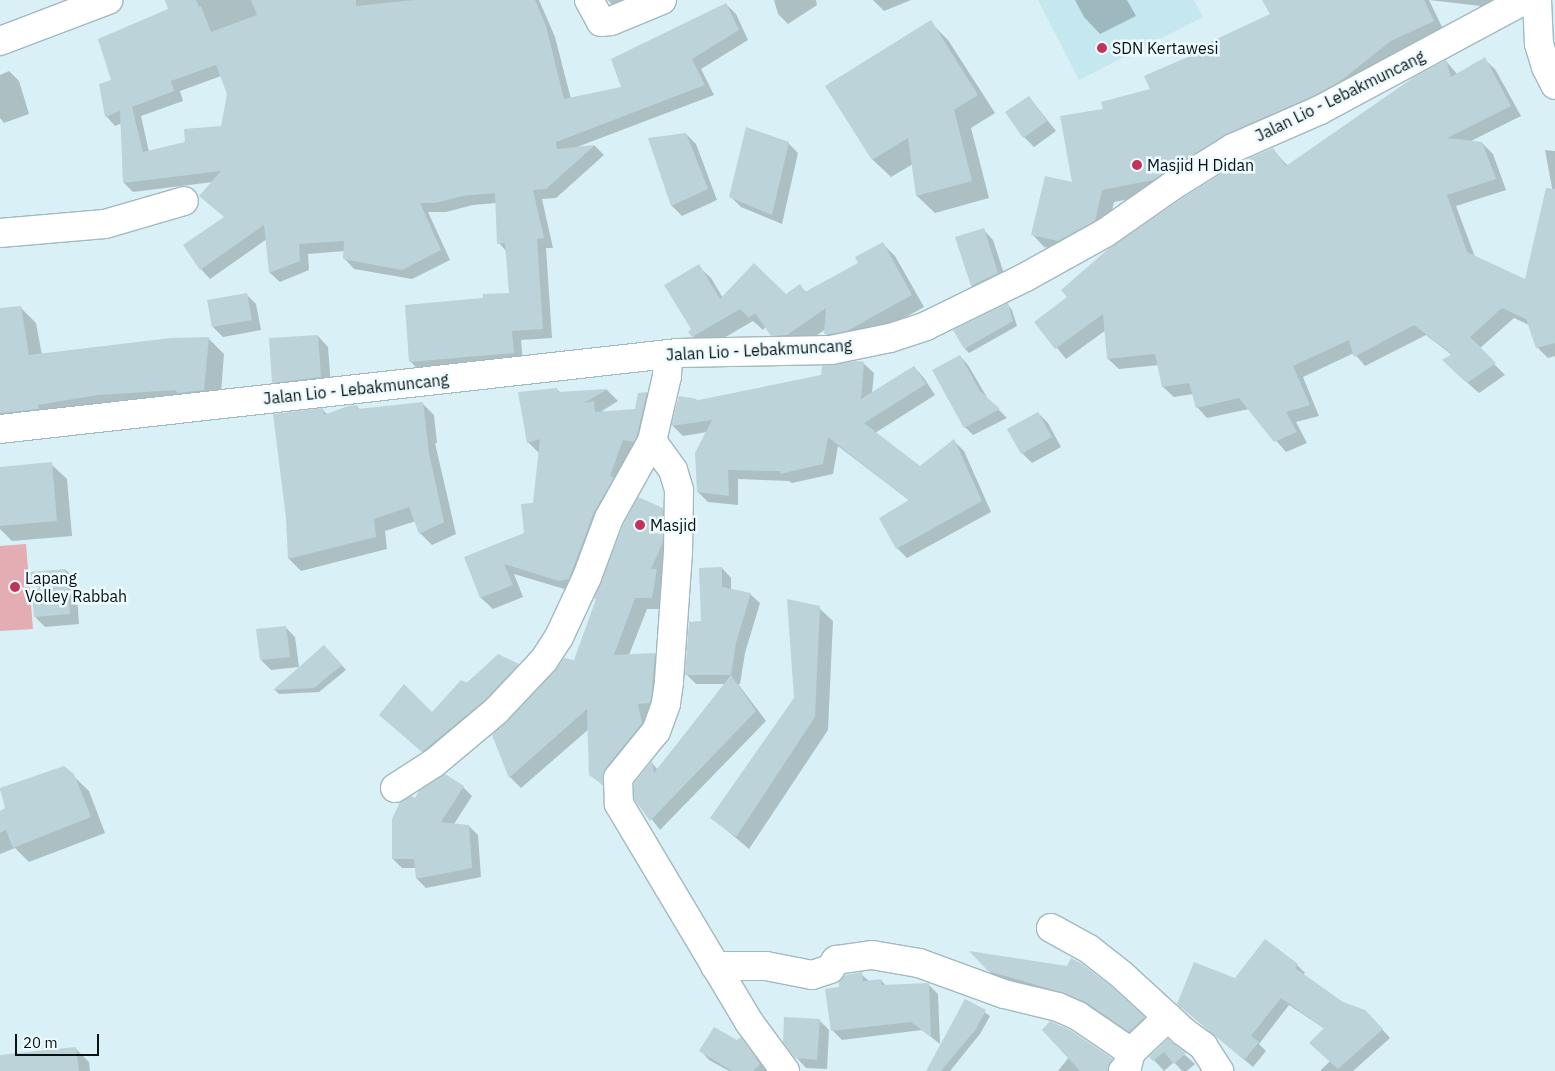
<!DOCTYPE html>
<style>
body{margin:0}
#map{position:relative;width:1555px;height:1071px;overflow:hidden;background:#d8f0f6;font-family:"IBM Plex Sans",sans-serif}
div>[style]{position:absolute}
.built>*{inset:0;background:#c5e7ef}
.green>*{inset:0;background:#e4adb3}
.shadow>*{inset:0;background:#0003}
.building>*{inset:0;background:#bbd3d9}
.roads{filter:drop-shadow(1px 0 #a2b9bf) drop-shadow(-1px 0 #a2b9bf) drop-shadow(0 1px #a2b9bf) drop-shadow(0 -1px #a2b9bf)}
.minor>*{height:28px;margin:-14px;padding:0 14px;transform-origin:14px;border-radius:14px;background:#fff}
.dots>*{width:14px;height:14px;translate:-50% -50%;box-sizing:border-box;border:2px solid #edfbff;border-radius:50%}
span{translate:-50% -50%;white-space:nowrap;text-align:center;line-height:1.15;-webkit-text-stroke:5px #edfbff;paint-order:stroke}
.poi-label{font-size:16px;color:#091214}
.left{translate:0 -50%;text-align:left}
.street-label{font-size:16px;color:#091214}
.scale{position:absolute;left:15px;top:1034px;width:84px;height:22px;box-sizing:border-box;border:2px solid #091214;border-top:0;padding-left:6px;font-size:15px;line-height:18px;white-space:nowrap;color:#091214;-webkit-text-stroke:4px #edfbff;paint-order:stroke}
</style>
<div id="map">
<div class="built">
<div style="clip-path:polygon(1038px 0,1194px 0,1203px 17px,1079px 80px)"></div>
</div>
<div class="green">
<div style="clip-path:polygon(26px 544px,33px 629px,0 631px,0 546px)"></div>
</div>
<div class="shadow">
<div style="clip-path:polygon(evenodd,166px 0,539px 0,555px 37px,571px 99px,622px 88px,726px 4px,736px 14px,748px 40px,701px 69px,714px 95px,577px 147px,595px 146px,604px 155px,556px 198px,542px 199px,553px 248px,546px 248px,552px 338px,521px 340px,523px 362px,420px 371px,410px 361px,485px 299px,511px 294px,507px 252px,499px 243px,497px 203px,473px 205px,446px 212px,428px 212px,450px 260px,412px 279px,354px 269px,345px 259px,345px 251px,308px 254px,309px 270px,280px 282px,270px 273px,267px 239px,210px 279px,201px 269px,225px 218px,213px 182px,133px 192px,124px 183px,122px 123px,115px 126px,106px 116px,113px 81px,170px 10px,166px 0,221px 76px,228px 94px,222px 127px,187px 142px,149px 152px,141px 116px,183px 101px,180px 91px,221px 76px)"></div>
<div style="clip-path:polygon(608px 0,653px 0,620px 14px)"></div>
<div style="clip-path:polygon(774px 0,816px 0,817px 5px,788px 24px,778px 14px)"></div>
<div style="clip-path:polygon(873px 0,911px 0,884px 11px)"></div>
<div style="clip-path:polygon(1075px 0,1127px 0,1136px 16px,1100px 34px,1084px 17px)"></div>
<div style="clip-path:polygon(1264px 0,1501px 0,1498px 8px,1429px 0,1445px 33px,1165px 192px,1114px 202px,1107px 232px,1070px 253px,1044px 247px,1033px 235px,1074px 184px,1104px 110px,1152px 90px,1199px 54px,1271px 15px)"></div>
<div style="clip-path:polygon(930px 22px,948px 40px,995px 113px,971px 128px,989px 198px,935px 213px,917px 196px,913px 164px,891px 177px,873px 160px,826px 86px)"></div>
<div style="clip-path:polygon(1484px 59px,1495px 69px,1521px 116px,1471px 141px,1482px 143px,1493px 154px,1506px 190px,1456px 206px,1475px 257px,1526px 281px,1555px 224px,1555px 356px,1548px 358px,1537px 347px,1529px 325px,1514px 318px,1479px 349px,1505px 375px,1479px 393px,1454px 371px,1452px 355px,1426px 335px,1365px 366px,1354px 353px,1303px 377px,1319px 416px,1296px 422px,1307px 443px,1286px 452px,1249px 409px,1207px 418px,1197px 407px,1193px 394px,1174px 397px,1163px 387px,1159px 365px,1119px 369px,1108px 359px,1106px 330px,1066px 359px,1036px 322px,1272px 149px,1288px 166px,1446px 61px,1457px 74px)"></div>
<div style="clip-path:polygon(9px 71px,19px 81px,29px 114px,4px 123px,0 118px,0 75px)"></div>
<div style="clip-path:polygon(1029px 97px,1056px 131px,1034px 147px,1024px 137px)"></div>
<div style="clip-path:polygon(686px 134px,696px 144px,717px 200px,682px 216px,672px 206px,649px 139px)"></div>
<div style="clip-path:polygon(788px 143px,798px 153px,782px 224px,741px 207px,731px 197px)"></div>
<div style="clip-path:polygon(1545px 150px,1555px 151px,1555px 204px)"></div>
<div style="clip-path:polygon(983px 229px,993px 240px,1007px 283px,982px 296px,972px 286px,957px 238px)"></div>
<div style="clip-path:polygon(883px 244px,895px 256px,924px 307px,859px 343px,838px 346px,826px 334px,826px 329px,800px 347px,785px 347px,766px 326px,763px 330px,753px 321px,705px 349px,693px 336px,698px 266px,711px 278px,723px 298px,786px 296px,800px 286px,806px 292px,860px 263px)"></div>
<div style="clip-path:polygon(246px 294px,256px 304px,261px 330px,223px 337px,213px 327px)"></div>
<div style="clip-path:polygon(1008px 305px,1012px 310px,1017px 326px,969px 353px,965px 349px)"></div>
<div style="clip-path:polygon(20px 307px,36px 323px,42px 355px,208px 338px,224px 354px,220px 406px,0 433px,0 309px)"></div>
<div style="clip-path:polygon(318px 336px,328px 347px,331px 387px,284px 392px,274px 382px)"></div>
<div style="clip-path:polygon(960px 356px,968px 365px,988px 399px,1007px 418px,973px 435px,965px 427px)"></div>
<div style="clip-path:polygon(863px 363px,874px 373px,872px 393px,914px 367px,924px 378px,935px 395px,875px 433px,920px 467px,954px 441px,964px 451px,991px 512px,907px 558px,897px 548px,910px 501px,838px 446px,833px 474px,792px 483px,789px 481px,738px 479px,738px 505px,708px 502px,698px 492px,707px 432px,683px 436px,673px 426px,679px 397px,698px 401px,823px 376px)"></div>
<div style="clip-path:polygon(556px 389px,561px 393px,607px 390px,618px 401px,602px 411px,604px 413px,637px 410px,639px 395px,647px 393px,658px 404px,571px 591px,514px 574px,523px 597px,493px 609px,481px 598px,466px 558px,526px 534px,534px 504px,540px 454px,528px 442px)"></div>
<div style="clip-path:polygon(422px 403px,434px 415px,437px 443px,435px 443px,456px 534px,432px 545px,420px 533px,416px 521px,385px 531px,387px 549px,301px 571px,289px 559px,288px 518px,323px 410px,328px 415px,357px 406px,360px 410px)"></div>
<div style="clip-path:polygon(1038px 413px,1048px 423px,1061px 447px,1032px 463px,1022px 453px)"></div>
<div style="clip-path:polygon(51px 464px,67px 479px,72px 536px,12px 541px,0 529px,0 469px)"></div>
<div style="clip-path:polygon(662px 509px,674px 520px,663px 609px,647px 609px,629px 655px,655px 654px,666px 666px,662px 712px,614px 795px,591px 775px,589px 729px,521px 788px,510px 777px)"></div>
<div style="clip-path:polygon(722px 568px,731px 578px,731px 590px,750px 594px,760px 603px,745px 653px,740px 684px,738px 684px,766px 721px,660px 830px,636px 799px,652px 763px,658px 770px,725px 684px,696px 684px,686px 674px)"></div>
<div style="clip-path:polygon(66px 570px,76px 580px,79px 624px,45px 627px,35px 617px)"></div>
<div style="clip-path:polygon(819px 608px,833px 621px,828px 730px,749px 849px,712px 818px,795px 698px)"></div>
<div style="clip-path:polygon(285px 627px,295px 637px,299px 667px,271px 670px,261px 660px)"></div>
<div style="clip-path:polygon(329px 651px,346px 670px,319px 692px,279px 694px,275px 690px)"></div>
<div style="clip-path:polygon(499px 655px,518px 665px,532px 679px,437px 765px,381px 715px,432px 713px)"></div>
<div style="clip-path:polygon(64px 767px,89px 791px,105px 833px,29px 862px,15px 848px,0 854px,0 812px,7px 809px,0 789px)"></div>
<div style="clip-path:polygon(463px 787px,472px 796px,454px 824px,469px 826px,478px 835px,481px 877px,426px 888px,417px 879px,416px 868px,402px 868px,393px 859px,415px 799px)"></div>
<div style="clip-path:polygon(1297px 965px,1305px 973px,1303px 975px,1343px 1003px,1373px 1019px,1390px 1038px,1353px 1071px,1320px 1071px,1330px 1061px,1325px 1029px,1289px 1005px,1259px 1044px,1266px 1051px,1253px 1067px,1178px 1004px,1235px 979px)"></div>
<div style="clip-path:polygon(989px 971px,1111px 988px,1153px 1027px,1139px 1041px,1097px 1012px,1075px 1002px,999px 981px)"></div>
<div style="clip-path:polygon(861px 974px,870px 982px,881px 980px,886px 986px,929px 985px,938px 994px,940px 1044px,922px 1030px,842px 1040px,832px 1030px,841px 988px)"></div>
<div style="clip-path:polygon(966px 1000px,990px 1016px,980px 1034px,950px 1071px,928px 1071px)"></div>
<div style="clip-path:polygon(819px 1020px,829px 1030px,827px 1069px,806px 1068px,796px 1057px)"></div>
<div style="clip-path:polygon(741px 1039px,767px 1071px,729px 1071px,709px 1060px,701px 1051px,737px 1042px)"></div>
<div style="clip-path:polygon(1168px 1040px,1195px 1064px,1187px 1071px,1182px 1071px,1174px 1062px,1164px 1071px,1151px 1057px)"></div>
<div style="clip-path:polygon(76px 1049px,89px 1062px,90px 1071px,34px 1071px)"></div>
<div style="clip-path:polygon(1069px 1057px,1112px 1060px,1122px 1069px,1121px 1071px,1058px 1071px)"></div>
</div>
<div class="building">
<div style="clip-path:polygon(evenodd,165px 0,196px 0,199px 7px,201px 6px,211px 32px,257px 15px,251px 0,356px 0,356px 6px,414px 0,535px 0,546px 26px,564px 99px,621px 87px,611px 59px,726px 3px,739px 30px,692px 59px,705px 85px,556px 142px,557px 149px,595px 145px,546px 189px,533px 190px,544px 238px,537px 239px,543px 329px,512px 331px,514px 353px,409px 362px,405px 305px,483px 298px,483px 294px,509px 293px,505px 243px,497px 244px,495px 193px,463px 196px,435px 203px,420px 203px,441px 250px,402px 270px,343px 259px,344px 241px,299px 244px,300px 261px,269px 273px,264px 225px,200px 270px,183px 245px,224px 217px,199px 196px,221px 171px,123px 183px,120px 111px,105px 117px,99px 84px,111px 80px,98px 39px,168px 9px,165px 0,216px 65px,227px 94px,221px 126px,184px 129px,185px 142px,143px 152px,132px 107px,174px 91px,171px 81px,216px 65px)"></div>
<div style="clip-path:polygon(1262px 0,1424px 0,1434px 21px,1391px 41px,1339px 82px,1313px 96px,1227px 134px,1153px 180px,1102px 190px,1095px 221px,1058px 241px,1031px 235px,1045px 176px,1072px 182px,1060px 116px,1103px 109px,1101px 102px,1150px 89px,1144px 76px,1197px 53px,1195px 49px,1270px 14px)"></div>
<div style="clip-path:polygon(931px 20px,978px 95px,954px 110px,972px 181px,916px 196px,908px 138px,872px 160px,825px 86px)"></div>
<div style="clip-path:polygon(1485px 57px,1511px 106px,1447px 138px,1482px 142px,1496px 179px,1447px 195px,1467px 252px,1525px 279px,1546px 188px,1555px 189px,1555px 343px,1536px 348px,1526px 319px,1502px 308px,1470px 337px,1496px 363px,1467px 383px,1442px 360px,1452px 354px,1414px 325px,1354px 357px,1349px 340px,1293px 366px,1310px 405px,1286px 412px,1297px 432px,1274px 442px,1239px 398px,1196px 408px,1189px 383px,1162px 387px,1155px 354px,1107px 359px,1103px 314px,1055px 349px,1034px 322px,1067px 297px,1061px 290px,1107px 250px,1181px 199px,1240px 162px,1273px 148px,1286px 166px,1414px 77px,1446px 60px,1451px 77px)"></div>
<div style="clip-path:polygon(1029px 96px,1047px 121px,1023px 138px,1005px 112px)"></div>
<div style="clip-path:polygon(746px 127px,789px 142px,772px 215px,729px 197px)"></div>
<div style="clip-path:polygon(686px 133px,708px 189px,671px 206px,648px 138px)"></div>
<div style="clip-path:polygon(984px 228px,998px 273px,971px 286px,955px 237px)"></div>
<div style="clip-path:polygon(883px 242px,912px 295px,847px 331px,829px 334px,824px 334px,826px 308px,787px 335px,771px 336px,755px 313px,749px 318px,740px 309px,692px 337px,688px 332px,691px 329px,664px 285px,699px 264px,720px 299px,754px 263px,786px 294px,800px 284px,805px 292px,858px 263px,855px 257px)"></div>
<div style="clip-path:polygon(247px 293px,252px 320px,212px 327px,207px 300px)"></div>
<div style="clip-path:polygon(1008px 303px,1013px 321px,964px 349px,953px 330px)"></div>
<div style="clip-path:polygon(21px 306px,29px 355px,171px 338px,209px 337px,204px 390px,177px 393px,176px 390px,98px 395px,38px 405px,39px 409px,0 413px,0 308px)"></div>
<div style="clip-path:polygon(318px 335px,321px 377px,272px 383px,269px 338px)"></div>
<div style="clip-path:polygon(960px 355px,980px 391px,1000px 409px,964px 428px,932px 370px)"></div>
<div style="clip-path:polygon(855px 361px,864px 362px,861px 399px,914px 366px,926px 384px,864px 423px,920px 466px,954px 439px,982px 501px,896px 549px,879px 518px,909px 500px,828px 437px,823px 464px,780px 474px,780px 471px,728px 470px,729px 496px,697px 492px,695px 453px,712px 420px,671px 426px,679px 396px,697px 399px,694px 401px,821px 375px,822px 366px)"></div>
<div style="clip-path:polygon(557px 388px,558px 392px,608px 389px,584px 403px,594px 401px,595px 412px,635px 409px,638px 393px,647px 392px,637px 435px,634px 442px,623px 440px,610px 476px,614px 478px,594px 512px,569px 579px,559px 581px,504px 564px,513px 585px,480px 598px,464px 557px,524px 533px,521px 504px,533px 503px,540px 439px,527px 443px,518px 392px)"></div>
<div style="clip-path:polygon(423px 402px,429px 453px,444px 522px,419px 534px,409px 507px,374px 519px,376px 537px,288px 559px,286px 518px,273px 414px,323px 408px,324px 415px,348px 406px,357px 405px,358px 409px)"></div>
<div style="clip-path:polygon(1038px 412px,1052px 437px,1021px 454px,1007px 429px)"></div>
<div style="clip-path:polygon(52px 462px,57px 521px,0 526px,0 467px)"></div>
<div style="clip-path:polygon(638px 497px,663px 508px,663px 542px,651px 569px,657px 569px,652px 598px,635px 598px,614px 655px,655px 653px,651px 700px,650px 703px,638px 704px,642px 723px,606px 768px,603px 785px,589px 775px,587px 709px,509px 778px,492px 735px,555px 671px,564px 658px,574px 660px,596px 599px,594px 599px,623px 525px)"></div>
<div style="clip-path:polygon(722px 567px,722px 587px,751px 593px,736px 643px,731px 675px,685px 675px,689px 622px,701px 621px,699px 568px)"></div>
<div style="clip-path:polygon(66px 569px,70px 614px,34px 617px,30px 572px)"></div>
<div style="clip-path:polygon(787px 599px,820px 606px,815px 717px,736px 837px,710px 818px,794px 698px)"></div>
<div style="clip-path:polygon(286px 626px,290px 657px,260px 660px,256px 629px)"></div>
<div style="clip-path:polygon(324px 645px,342px 665px,314px 688px,273px 690px)"></div>
<div style="clip-path:polygon(498px 654px,519px 664px,485px 700px,422px 752px,379px 715px,404px 684px,432px 712px,461px 680px,467px 683px)"></div>
<div style="clip-path:polygon(731px 675px,756px 711px,650px 821px,634px 799px,634px 783px,652px 761px,654px 773px)"></div>
<div style="clip-path:polygon(64px 766px,74px 774px,91px 817px,13px 848px,6px 830px,0 833px,0 811px,5px 808px,0 788px)"></div>
<div style="clip-path:polygon(445px 774px,464px 786px,441px 822px,469px 825px,472px 868px,416px 879px,414px 859px,392px 859px,392px 819px,400px 802px,411px 796px,415px 798px,419px 791px)"></div>
<div style="clip-path:polygon(1265px 939px,1298px 964px,1295px 968px,1343px 1002px,1365px 1010px,1383px 1029px,1338px 1069px,1309px 1043px,1324px 1028px,1281px 998px,1251px 1036px,1259px 1042px,1244px 1060px,1177px 1004px,1194px 962px,1235px 978px)"></div>
<div style="clip-path:polygon(969px 951px,1067px 966px,1071px 958px,1082px 964px,1112px 987px,1145px 1017px,1129px 1032px,1087px 1003px,1064px 993px,988px 971px)"></div>
<div style="clip-path:polygon(862px 972px,863px 981px,881px 979px,882px 985px,929px 983px,931px 1037px,911px 1022px,831px 1031px,825px 989px,839px 987px,839px 981px,845px 975px)"></div>
<div style="clip-path:polygon(965px 999px,986px 1010px,976px 1029px,941px 1071px,926px 1071px)"></div>
<div style="clip-path:polygon(784px 1017px,820px 1019px,817px 1060px,795px 1058px,783px 1042px)"></div>
<div style="clip-path:polygon(1050px 1021px,1070px 1030px,1113px 1059px,1108px 1071px,1080px 1071px,1042px 1030px)"></div>
<div style="clip-path:polygon(714px 1027px,737px 1040px,741px 1037px,760px 1064px,753px 1071px,732px 1071px,699px 1051px)"></div>
<div style="clip-path:polygon(1168px 1039px,1186px 1053px,1174px 1064px,1164px 1052px,1153px 1061px,1149px 1057px)"></div>
<div style="clip-path:polygon(76px 1047px,79px 1071px,0 1071px,0 1055px)"></div>
</div>
<div class="roads">
<div class="minor">
<div style="left:589px;top:0;width:25px;rotate:61deg"></div>
<div style="left:601px;top:22px;width:10px;rotate:-6deg"></div>
<div style="left:611px;top:21px;width:55px;rotate:-22.4deg"></div>
<div style="left:1537px;top:0;width:44px;rotate:87.4deg"></div>
<div style="left:1539px;top:44px;width:24px;rotate:73deg"></div>
<div style="left:1546px;top:67px;width:20px;rotate:63deg"></div>
<div style="left:0;top:41px;width:116px;rotate:-20.8deg"></div>
<div style="left:0;top:233px;width:105px;rotate:-4.9deg"></div>
<div style="left:105px;top:224px;width:82px;rotate:-16.2deg"></div>
<div style="left:0;top:429px;width:682px;rotate:-6.4deg"></div>
<div style="left:678px;top:353px;width:153px;rotate:-1.1deg"></div>
<div style="left:831px;top:350px;width:60px;rotate:-11.5deg"></div>
<div style="left:890px;top:338px;width:38px;rotate:-18deg"></div>
<div style="left:926px;top:326px;width:109px;rotate:-26.1deg"></div>
<div style="left:1024px;top:278px;width:93px;rotate:-29.1deg"></div>
<div style="left:1105px;top:233px;width:82px;rotate:-35deg"></div>
<div style="left:1172px;top:186px;width:72px;rotate:-31.9deg"></div>
<div style="left:1233px;top:148px;width:95px;rotate:-23.6deg"></div>
<div style="left:1320px;top:110px;width:232px;rotate:-28.3deg"></div>
<div style="left:652px;top:441px;width:36px;rotate:54deg"></div>
<div style="left:673px;top:470px;width:21px;rotate:73deg"></div>
<div style="left:679px;top:490px;width:62px;rotate:90.9deg"></div>
<div style="left:678px;top:552px;width:130px;rotate:94deg"></div>
<div style="left:669px;top:682px;width:22px;rotate:98deg"></div>
<div style="left:666px;top:704px;width:29px;rotate:110deg"></div>
<div style="left:656px;top:731px;width:60px;rotate:129deg"></div>
<div style="left:618px;top:778px;width:26px;rotate:88deg"></div>
<div style="left:619px;top:804px;width:254px;rotate:59.2deg"></div>
<div style="left:749px;top:1022px;width:61px;rotate:53.7deg"></div>
<div style="left:395px;top:788px;width:46px;rotate:-32.7deg"></div>
<div style="left:434px;top:763px;width:81px;rotate:-40deg"></div>
<div style="left:496px;top:711px;width:70px;rotate:-46.7deg"></div>
<div style="left:544px;top:660px;width:27px;rotate:-57deg"></div>
<div style="left:559px;top:637px;width:66px;rotate:-65deg"></div>
<div style="left:587px;top:577px;width:63px;rotate:-69.6deg"></div>
<div style="left:609px;top:518px;width:88px;rotate:-60.8deg"></div>
<div style="left:652px;top:441px;width:67px;rotate:-77deg"></div>
<div style="left:667px;top:376px;width:22px;rotate:-87deg"></div>
<div style="left:1051px;top:928px;width:43px;rotate:28.9deg"></div>
<div style="left:1089px;top:949px;width:42px;rotate:38.2deg"></div>
<div style="left:1122px;top:975px;width:84px;rotate:42.6deg"></div>
<div style="left:1184px;top:1032px;width:24px;rotate:36deg"></div>
<div style="left:1203px;top:1046px;width:30px;rotate:57deg"></div>
<div style="left:715px;top:966px;width:51px"></div>
<div style="left:766px;top:966px;width:47px;rotate:11.1deg"></div>
<div style="left:812px;top:975px;width:19px;rotate:-18deg"></div>
<div style="left:830px;top:969px;width:11px;rotate:-56deg"></div>
<div style="left:836px;top:960px;width:36px;rotate:-8deg"></div>
<div style="left:872px;top:955px;width:48px;rotate:9.7deg"></div>
<div style="left:919px;top:963px;width:90px;rotate:20deg"></div>
<div style="left:1004px;top:994px;width:56px;rotate:13.5deg"></div>
<div style="left:1058px;top:1007px;width:22px;rotate:24deg"></div>
<div style="left:1078px;top:1016px;width:64px;rotate:34.2deg"></div>
<div style="left:1131px;top:1052px;width:16px;rotate:105deg"></div>
<div style="left:1127px;top:1067px;width:6px;rotate:135deg"></div>
<div style="left:1131px;top:1052px;width:51px;rotate:-43.4deg"></div>
</div>
</div>
<div class="dots">
<div style="left:1102px;top:48px;background:#c23357"></div>
<div style="left:1137px;top:165px;background:#c23357"></div>
<div style="left:640px;top:525px;background:#c23357"></div>
<div style="left:15px;top:587px;background:#c23357"></div>
</div>
<div class="poi-label">
<span class="left" style="left:1112px;top:48px">SDN Kertawesi</span>
<span class="left" style="left:1147px;top:165px">Masjid H Didan</span>
<span class="left" style="left:650px;top:525px">Masjid</span>
<span class="left" style="left:25px;top:587px">Lapang<br>Volley Rabbah</span>
</div>
<div class="street-label">
<span style="left:1340px;top:96px;rotate:-26deg">Jalan Lio - Lebakmuncang</span>
<span style="left:759px;top:350px;rotate:-3deg">Jalan Lio - Lebakmuncang</span>
<span style="left:356px;top:389px;rotate:-6deg">Jalan Lio - Lebakmuncang</span>
</div>
<div class="scale">20 m</div>
</div>
